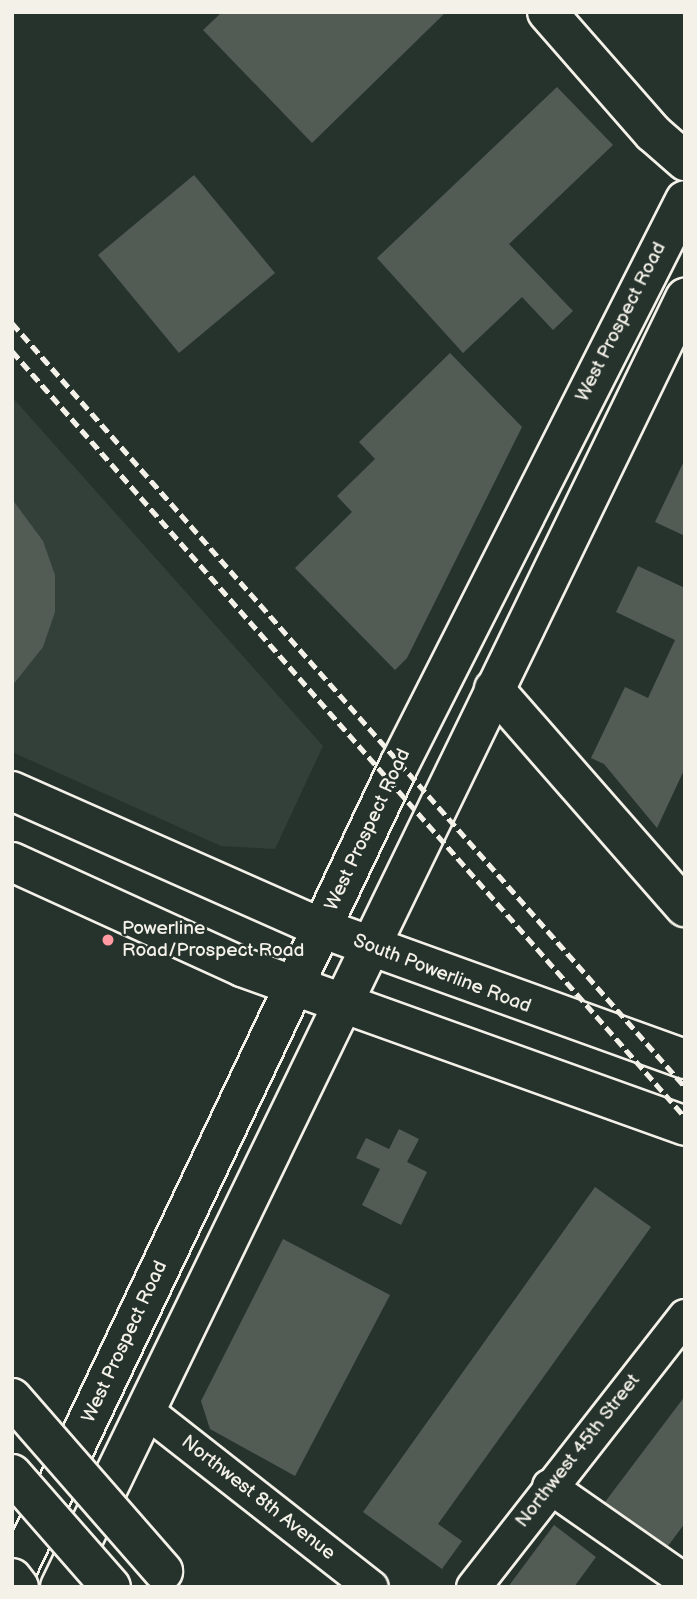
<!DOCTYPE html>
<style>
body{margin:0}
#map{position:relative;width:697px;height:1599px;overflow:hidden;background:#26332d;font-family:"Balsamiq Sans",sans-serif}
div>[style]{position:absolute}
.built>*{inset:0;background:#333f39}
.building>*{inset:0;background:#525c55}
.roads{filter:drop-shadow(2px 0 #f4f1e8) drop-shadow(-2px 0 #f4f1e8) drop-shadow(0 2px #f4f1e8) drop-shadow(0 -2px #f4f1e8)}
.minor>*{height:33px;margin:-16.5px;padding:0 16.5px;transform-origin:16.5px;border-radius:16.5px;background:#26332d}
.tertiary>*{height:38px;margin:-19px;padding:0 19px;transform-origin:19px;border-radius:19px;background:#26332d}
.secondary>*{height:38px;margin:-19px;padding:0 19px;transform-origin:19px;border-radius:19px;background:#26332d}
.rail>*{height:5px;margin-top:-2.5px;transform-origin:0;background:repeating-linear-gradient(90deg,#f4f1e8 0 10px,transparent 0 15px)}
.bridges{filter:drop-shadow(2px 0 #f4f1e8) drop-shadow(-2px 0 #f4f1e8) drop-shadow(0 2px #f4f1e8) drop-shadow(0 -2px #f4f1e8)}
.motorway-bridge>*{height:38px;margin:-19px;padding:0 19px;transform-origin:19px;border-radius:19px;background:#26332d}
.dots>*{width:19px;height:19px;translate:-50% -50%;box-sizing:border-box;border:4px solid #26332d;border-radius:50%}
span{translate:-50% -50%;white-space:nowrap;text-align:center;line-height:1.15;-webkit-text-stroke:5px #26332d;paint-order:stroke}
.street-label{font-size:19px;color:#f4f1e8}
.poi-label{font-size:19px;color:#f4f1e8}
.left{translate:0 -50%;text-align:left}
.frame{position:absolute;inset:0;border:14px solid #f4f1e8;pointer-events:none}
</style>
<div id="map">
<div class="built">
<div style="clip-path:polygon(12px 397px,323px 746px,275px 849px,221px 846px,12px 752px)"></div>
</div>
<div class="building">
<div style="clip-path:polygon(222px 12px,446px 12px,312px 143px,203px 30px)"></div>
<div style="clip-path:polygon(557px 87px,613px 145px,509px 244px,573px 311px,553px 330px,522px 297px,463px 353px,377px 258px)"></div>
<div style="clip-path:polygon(194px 175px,275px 273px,179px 353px,98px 255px)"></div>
<div style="clip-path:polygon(450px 353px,522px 427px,407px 658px,395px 670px,295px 568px,352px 512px,337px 496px,375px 459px,359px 442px)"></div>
<div style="clip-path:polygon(685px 459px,685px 536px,655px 522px)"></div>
<div style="clip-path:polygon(12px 499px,43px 541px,55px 575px,55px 612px,43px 647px,12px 686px)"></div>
<div style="clip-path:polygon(638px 566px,685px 588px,685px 768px,657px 828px,604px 764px,591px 758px,625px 687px,648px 698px,675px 640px,616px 612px)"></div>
<div style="clip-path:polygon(399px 1129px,419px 1139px,407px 1162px,427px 1172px,401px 1225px,362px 1205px,380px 1169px,356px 1158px,366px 1138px,389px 1149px)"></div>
<div style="clip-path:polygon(595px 1187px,651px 1227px,438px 1524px,462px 1541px,442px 1569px,363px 1512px)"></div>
<div style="clip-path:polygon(283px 1239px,390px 1295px,295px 1476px,210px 1429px,201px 1401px)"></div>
<div style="clip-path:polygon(685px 1396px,685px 1523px,668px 1546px,605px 1502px)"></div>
<div style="clip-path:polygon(554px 1525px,596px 1557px,574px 1587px,508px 1587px)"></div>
</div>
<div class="roads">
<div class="minor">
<div style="left:144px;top:1409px;width:288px;rotate:38.1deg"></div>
<div style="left:549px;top:1486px;width:166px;rotate:34.9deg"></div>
<div style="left:473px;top:1587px;width:344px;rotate:-52deg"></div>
</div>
<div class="tertiary">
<div style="left:547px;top:12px;width:161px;rotate:48.8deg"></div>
<div style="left:653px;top:133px;width:43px;rotate:41.2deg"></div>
</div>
<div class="secondary">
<div style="left:494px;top:689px;width:290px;rotate:48.8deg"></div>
<div style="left:12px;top:791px;width:338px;rotate:23.9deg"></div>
<div style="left:321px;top:928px;width:387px;rotate:19.8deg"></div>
<div style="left:12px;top:862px;width:253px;rotate:24.5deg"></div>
<div style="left:242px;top:967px;width:471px;rotate:19.7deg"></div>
<div style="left:12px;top:1580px;width:902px;rotate:-64.6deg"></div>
<div style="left:399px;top:765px;width:633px;rotate:-63.15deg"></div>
<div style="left:60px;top:1587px;width:1433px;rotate:-64.13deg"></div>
</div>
</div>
<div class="rail">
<div style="left:12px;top:323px;width:1018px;rotate:48.62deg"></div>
<div style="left:12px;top:351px;width:1020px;rotate:48.7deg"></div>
</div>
<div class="bridges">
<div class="motorway-bridge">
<div style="left:12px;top:1398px;width:230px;rotate:48.9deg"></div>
<div style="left:12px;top:1474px;width:150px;rotate:48.8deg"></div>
<div style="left:12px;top:1578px;width:11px;rotate:52deg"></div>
</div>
</div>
<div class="dots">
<div style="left:108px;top:940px;background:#ff9aa2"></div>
</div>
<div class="street-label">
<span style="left:621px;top:322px;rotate:-63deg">West Prospect Road</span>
<span style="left:368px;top:830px;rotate:-65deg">West Prospect Road</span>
<span style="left:442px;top:974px;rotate:21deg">South Powerline Road</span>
<span style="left:125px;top:1342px;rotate:-65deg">West Prospect Road</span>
<span style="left:578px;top:1451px;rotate:-52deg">Northwest 45th Street</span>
<span style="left:258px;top:1498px;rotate:38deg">Northwest 8th Avenue</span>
</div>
<div class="poi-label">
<span class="left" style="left:122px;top:940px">Powerline<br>Road/Prospect Road</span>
</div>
<div class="frame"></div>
</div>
